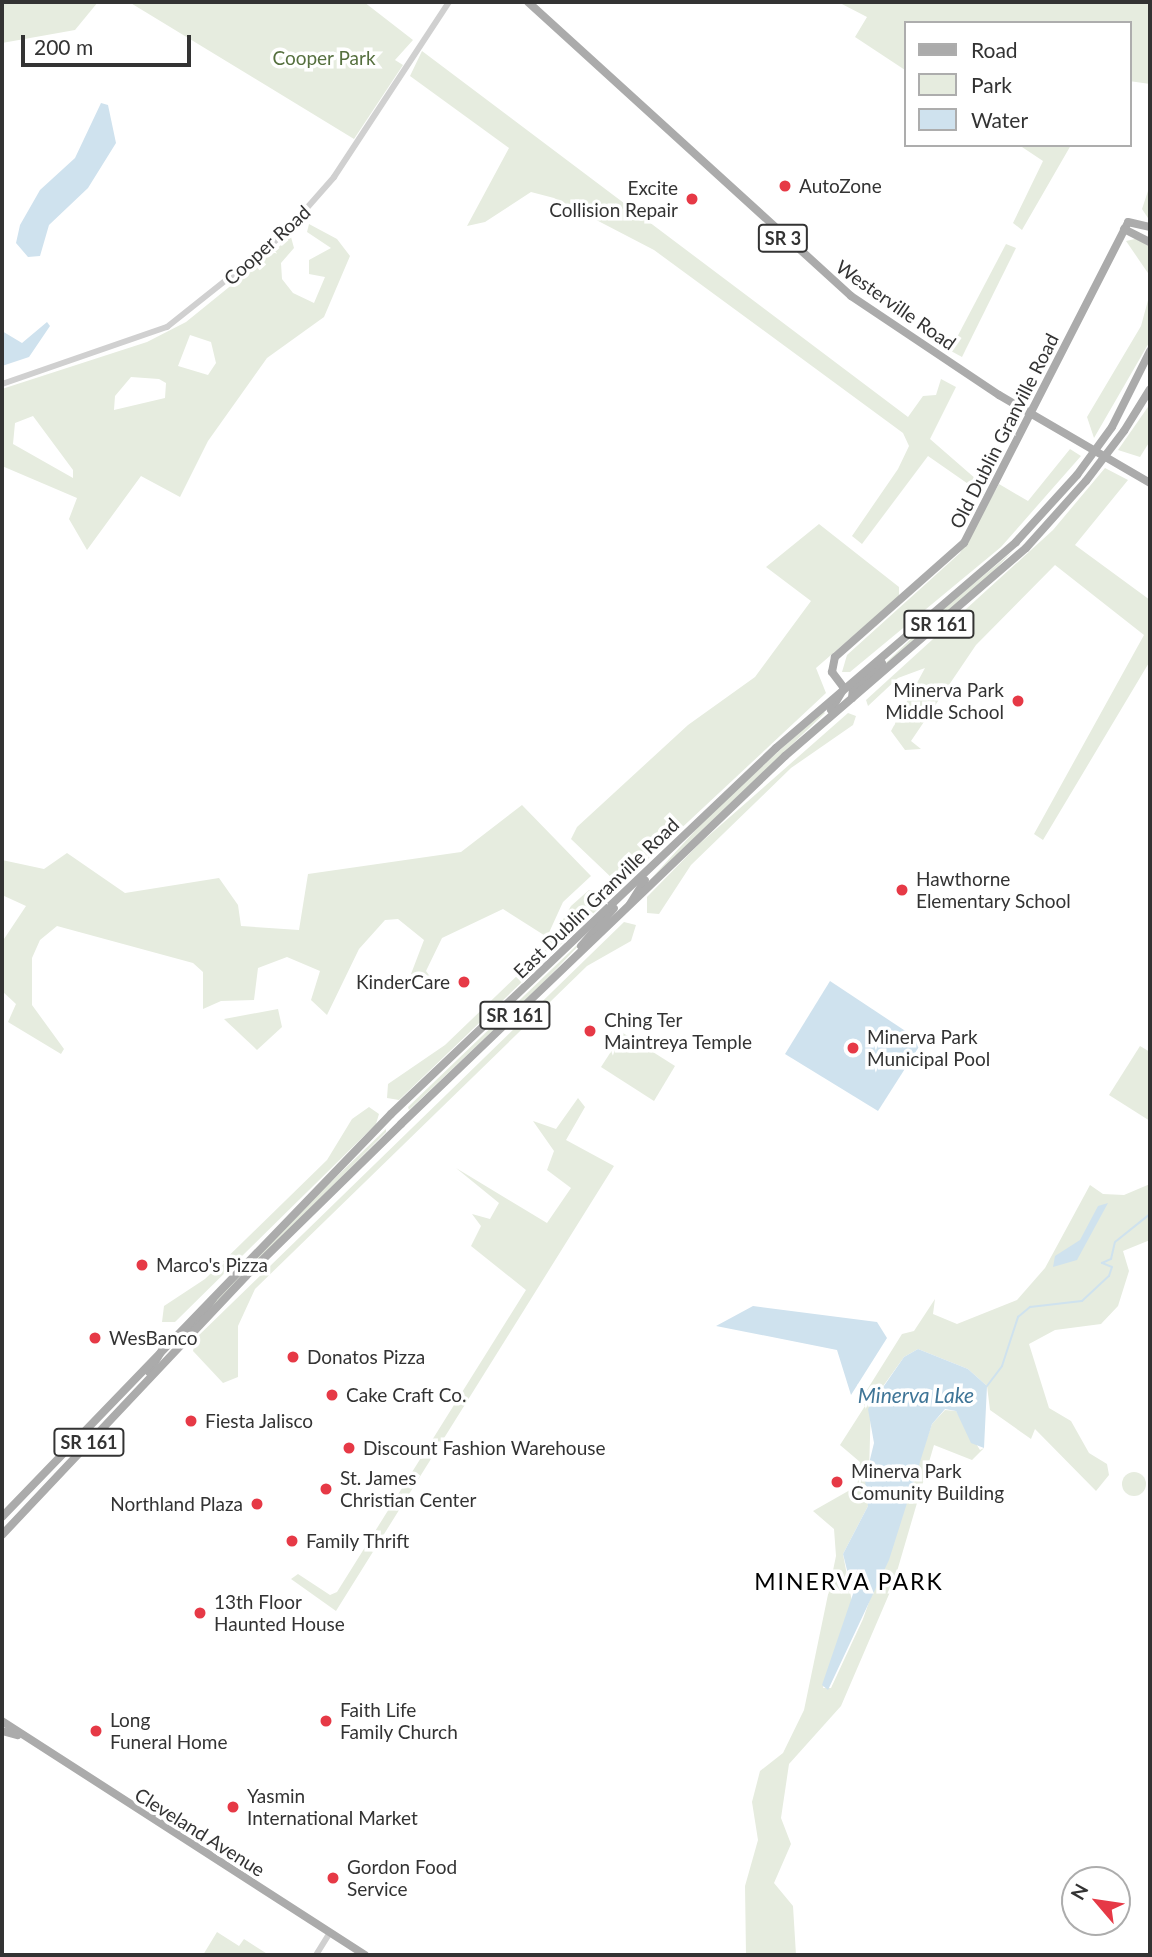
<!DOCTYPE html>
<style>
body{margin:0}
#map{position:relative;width:1152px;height:1957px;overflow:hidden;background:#fff;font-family:Lato,sans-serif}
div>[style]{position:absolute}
.green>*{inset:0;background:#e6ecdf}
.round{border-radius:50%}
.water>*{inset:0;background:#cfe2ee}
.stream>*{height:2px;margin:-1px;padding:0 1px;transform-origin:1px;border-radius:1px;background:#cfe2ee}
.minor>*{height:6px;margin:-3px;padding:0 3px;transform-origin:3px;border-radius:3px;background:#d0d0d0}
.major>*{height:8px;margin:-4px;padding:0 4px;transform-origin:4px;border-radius:4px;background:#ababab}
.major-bridge>*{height:8px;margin:-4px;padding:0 4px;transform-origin:4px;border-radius:4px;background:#ababab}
.dots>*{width:19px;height:19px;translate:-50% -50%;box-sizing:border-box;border:4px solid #fff;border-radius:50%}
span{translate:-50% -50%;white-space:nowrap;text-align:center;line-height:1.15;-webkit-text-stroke:7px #fff;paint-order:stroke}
.shield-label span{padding:2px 5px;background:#fff;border:2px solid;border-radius:5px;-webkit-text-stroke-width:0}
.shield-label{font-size:18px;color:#333;font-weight:700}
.park-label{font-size:19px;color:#56703f}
.poi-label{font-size:19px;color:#333}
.left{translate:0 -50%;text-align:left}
.right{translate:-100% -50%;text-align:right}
.street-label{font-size:19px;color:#333}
.water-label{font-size:21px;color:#3f7597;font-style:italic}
.quarter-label{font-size:23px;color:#000;letter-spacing:2px}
.frame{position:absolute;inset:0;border:4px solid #333;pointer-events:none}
.legend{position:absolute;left:904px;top:21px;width:228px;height:126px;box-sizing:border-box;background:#fff;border:2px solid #adadad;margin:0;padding:9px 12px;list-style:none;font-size:21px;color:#333}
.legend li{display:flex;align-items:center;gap:14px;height:35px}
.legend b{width:35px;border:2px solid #adadad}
.north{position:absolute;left:1061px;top:1866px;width:70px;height:70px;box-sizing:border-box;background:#fff;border:2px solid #adadad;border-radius:50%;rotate:299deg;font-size:19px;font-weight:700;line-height:28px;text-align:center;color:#333}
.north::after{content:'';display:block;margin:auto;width:24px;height:32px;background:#e63946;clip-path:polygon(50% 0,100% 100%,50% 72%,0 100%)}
.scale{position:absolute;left:21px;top:35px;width:170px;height:32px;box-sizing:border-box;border:4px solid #333;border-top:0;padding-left:9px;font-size:21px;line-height:24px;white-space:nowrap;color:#333;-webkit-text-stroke:5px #fff;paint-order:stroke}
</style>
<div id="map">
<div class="green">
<div style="clip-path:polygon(2px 2px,98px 2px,75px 30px,2px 43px)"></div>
<div style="clip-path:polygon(129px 2px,364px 2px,413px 40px,395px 60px,403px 65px,354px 139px)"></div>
<div style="clip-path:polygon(838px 2px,1150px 2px,1150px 84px,1129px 81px,1129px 23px,905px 23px,905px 70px,855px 37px,867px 17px)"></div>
<div style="clip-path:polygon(422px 51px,908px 417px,923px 396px,936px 395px,941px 379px,956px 387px,930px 439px,984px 486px,984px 495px,928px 456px,862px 544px,852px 536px,898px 469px,909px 446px,903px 433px,654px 250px,554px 198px,531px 192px,485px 222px,467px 226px,509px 148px,410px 76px)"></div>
<div style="clip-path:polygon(1019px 145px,1071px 145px,1022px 230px,1013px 223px,1043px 161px)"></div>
<div style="clip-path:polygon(1150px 185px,1150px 221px,1142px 209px)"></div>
<div style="clip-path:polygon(evenodd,309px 224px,337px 239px,350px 256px,324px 317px,267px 358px,208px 441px,180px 497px,141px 476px,87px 550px,69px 519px,77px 498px,2px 466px,2px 389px,147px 342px,186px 322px,291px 237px,294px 248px,281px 263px,282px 279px,293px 293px,314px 303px,325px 277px,309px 274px,309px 260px,331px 248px,307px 232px,309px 224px,190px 335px,211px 342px,216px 363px,208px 375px,178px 366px,190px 335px,309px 224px,131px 377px,159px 379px,166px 383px,165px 398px,114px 410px,115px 396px,131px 377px,309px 224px,33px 416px,73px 470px,73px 478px,13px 444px,15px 423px,33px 416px)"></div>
<div style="clip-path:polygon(1135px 239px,1150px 245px,1150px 276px,1126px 241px)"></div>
<div style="clip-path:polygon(1006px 244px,1016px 248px,962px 357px,951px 351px,954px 343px)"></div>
<div style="clip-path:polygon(1150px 293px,1150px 341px,1094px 438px,1087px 417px,1141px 326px)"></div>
<div style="clip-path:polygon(1150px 404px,1150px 441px,1140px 457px,1118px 450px)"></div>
<div style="clip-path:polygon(1070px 449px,1081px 456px,1001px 547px,850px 672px,842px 672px,847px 655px,960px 553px,999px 484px,1028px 501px)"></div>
<div style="clip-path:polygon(1105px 468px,1128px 480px,1075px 545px,1150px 600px,1150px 661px,1043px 840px,1034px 834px,1144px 635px,1055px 565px,976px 645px,911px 741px,921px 749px,905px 750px,891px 731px,925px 668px,898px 678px,868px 706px,866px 700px,1053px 530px)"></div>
<div style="clip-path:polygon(819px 524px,899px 587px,899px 596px,816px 668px,826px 693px,628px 878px,615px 881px,571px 839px,577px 827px,688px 725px,755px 677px,811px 601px,766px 567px)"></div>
<div style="clip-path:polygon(1012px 552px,985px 580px,871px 677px,937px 614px)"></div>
<div style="clip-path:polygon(823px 711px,825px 713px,649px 881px,713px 811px)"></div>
<div style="clip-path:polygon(848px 713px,856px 716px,853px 725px,791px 768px,691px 865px,659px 914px,647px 913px,647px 897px,698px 845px)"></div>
<div style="clip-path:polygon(522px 805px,591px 876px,563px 902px,547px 937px,503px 909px,442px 938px,426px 971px,434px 982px,429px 986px,411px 974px,424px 940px,398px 919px,385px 920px,359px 949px,327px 1015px,311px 1000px,320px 971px,287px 957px,258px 968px,254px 1000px,221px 1001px,203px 1009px,203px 972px,193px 963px,57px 926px,40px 940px,32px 958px,32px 1005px,64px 1049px,61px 1054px,8px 1022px,16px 1004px,2px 991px,2px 942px,26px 906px,2px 895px,2px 860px,44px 869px,67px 853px,125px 893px,219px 878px,238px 905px,241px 926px,299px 930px,308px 874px,461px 852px)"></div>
<div style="clip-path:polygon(589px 890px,605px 894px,599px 908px,399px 1100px,387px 1098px,388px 1084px,445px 1045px,546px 948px,571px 906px)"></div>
<div style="clip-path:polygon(601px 922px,542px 984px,409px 1110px,408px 1107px)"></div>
<div style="clip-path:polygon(624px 922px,636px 925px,631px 941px,587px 966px,255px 1289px,238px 1326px,238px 1377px,223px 1383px,193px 1351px,196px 1338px)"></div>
<div style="clip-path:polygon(278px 1009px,282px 1027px,257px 1050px,224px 1019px)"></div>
<div style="clip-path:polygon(623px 1033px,675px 1066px,654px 1101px,601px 1067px)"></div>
<div style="clip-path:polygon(1140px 1046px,1150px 1052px,1150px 1121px,1109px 1095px)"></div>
<div style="clip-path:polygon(578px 1098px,585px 1107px,566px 1140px,614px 1166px,336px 1611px,291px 1579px,298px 1574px,330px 1595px,337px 1592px,526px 1290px,471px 1246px,481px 1226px,472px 1214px,490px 1219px,499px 1203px,456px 1168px,547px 1223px,571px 1188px,547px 1170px,554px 1151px,533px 1121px,556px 1129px)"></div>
<div style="clip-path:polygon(369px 1107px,379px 1114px,376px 1124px,175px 1322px,162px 1322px,164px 1306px,205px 1279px,327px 1160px,352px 1119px)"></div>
<div style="clip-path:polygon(386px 1129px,386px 1132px,196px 1324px,253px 1257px)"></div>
<div style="clip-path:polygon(1150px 1184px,1150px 1240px,1123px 1251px,1129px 1271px,1118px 1306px,1101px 1324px,1055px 1330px,1029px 1344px,1049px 1408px,1071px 1421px,1089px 1453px,1107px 1464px,1109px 1475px,1096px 1491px,1035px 1429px,1031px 1439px,990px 1410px,987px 1386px,968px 1369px,918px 1349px,904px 1357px,871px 1403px,868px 1506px,843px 1554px,852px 1602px,823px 1688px,831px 1688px,863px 1619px,932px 1424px,945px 1410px,956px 1411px,980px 1450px,984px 1448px,972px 1460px,934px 1445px,893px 1585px,841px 1706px,789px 1764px,781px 1818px,791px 1844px,774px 1883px,793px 1906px,796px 1955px,746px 1955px,745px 1886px,758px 1840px,752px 1802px,760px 1771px,783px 1753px,804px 1710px,836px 1556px,834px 1529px,813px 1511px,857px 1486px,860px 1462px,840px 1445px,865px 1406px,860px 1401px,902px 1334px,914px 1331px,935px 1299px,933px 1314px,957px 1324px,1017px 1300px,1045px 1268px,1090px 1185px,1103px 1194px,1124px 1195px)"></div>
<div class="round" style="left:1122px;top:1472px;width:24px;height:24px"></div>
<div style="clip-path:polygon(217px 1932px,239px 1946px,244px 1939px,269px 1955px,203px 1955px)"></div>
</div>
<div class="water">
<div style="clip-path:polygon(101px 103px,108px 105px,116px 143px,88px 188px,49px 225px,40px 256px,28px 257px,16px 243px,20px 225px,40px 190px,75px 158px)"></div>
<div style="clip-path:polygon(47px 322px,50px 326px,29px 357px,2px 366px,2px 331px,22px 343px)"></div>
<div style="clip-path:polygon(830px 981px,922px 1042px,878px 1111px,785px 1054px)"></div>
<div style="clip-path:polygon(1108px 1203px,1077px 1260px,1053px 1267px,1055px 1256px,1080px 1240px,1098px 1206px)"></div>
<div style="clip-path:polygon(753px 1306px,877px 1322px,887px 1338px,851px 1395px,837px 1350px,716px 1326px)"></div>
<div style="clip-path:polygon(918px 1349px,968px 1369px,987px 1386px,984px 1448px,971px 1443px,956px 1411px,945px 1409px,932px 1424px,889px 1560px,828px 1690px,822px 1685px,853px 1594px,843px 1554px,868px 1506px,865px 1480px,874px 1443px,868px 1409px,904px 1357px)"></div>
</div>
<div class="stream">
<div style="left:987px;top:1386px;width:25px;rotate:-53deg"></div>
<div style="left:1002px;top:1366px;width:52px;rotate:-71.9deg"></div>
<div style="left:1018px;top:1317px;width:16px;rotate:-40deg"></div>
<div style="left:1030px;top:1307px;width:52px;rotate:-6.6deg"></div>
<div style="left:1082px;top:1301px;width:37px;rotate:-43deg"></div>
<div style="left:1109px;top:1276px;width:9px;rotate:-72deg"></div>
<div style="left:1112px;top:1267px;width:11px;rotate:-158deg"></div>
<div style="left:1102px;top:1263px;width:10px;rotate:-24deg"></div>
<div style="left:1111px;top:1259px;width:17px;rotate:-77deg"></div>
<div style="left:1115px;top:1242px;width:45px;rotate:-38.7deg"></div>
<div style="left:210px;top:1955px;width:1px;rotate:-90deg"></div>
</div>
<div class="minor">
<div style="left:2px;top:384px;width:175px;rotate:-19.1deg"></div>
<div style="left:167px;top:327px;width:149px;rotate:-38.5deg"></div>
<div style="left:284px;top:234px;width:76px;rotate:-48.7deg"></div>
<div style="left:334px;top:177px;width:209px;rotate:-56.7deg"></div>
<div style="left:316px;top:1955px;width:26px;rotate:-58deg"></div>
</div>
<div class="major">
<div style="left:528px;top:2px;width:437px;rotate:42.3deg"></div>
<div style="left:851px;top:296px;width:178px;rotate:33.8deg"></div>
<div style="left:999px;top:395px;width:175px;rotate:30.2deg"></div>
<div style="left:1124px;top:229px;width:29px;rotate:27deg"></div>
<div style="left:1112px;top:427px;width:85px;rotate:-63.4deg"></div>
<div style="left:1124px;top:431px;width:49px;rotate:-58.2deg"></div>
<div style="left:844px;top:688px;width:20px;rotate:-127deg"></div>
<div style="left:832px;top:672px;width:15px;rotate:-79deg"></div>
<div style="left:835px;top:657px;width:172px;rotate:-41.5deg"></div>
<div style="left:964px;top:543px;width:360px;rotate:-62.9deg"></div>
<div style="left:1128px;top:222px;width:23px;rotate:13deg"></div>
<div style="left:852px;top:698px;width:9px;rotate:-84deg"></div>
<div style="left:853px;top:689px;width:39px;rotate:-42deg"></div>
<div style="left:831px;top:710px;width:26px;rotate:-59deg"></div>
<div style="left:630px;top:904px;width:28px;rotate:-58deg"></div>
<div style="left:581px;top:946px;width:50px;rotate:-49deg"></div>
<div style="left:179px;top:1344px;width:56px;rotate:-52.9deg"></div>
<div style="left:149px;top:1372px;width:35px;rotate:-59deg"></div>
<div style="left:2px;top:1517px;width:560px;rotate:-46.01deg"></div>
<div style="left:391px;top:1114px;width:531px;rotate:-43.55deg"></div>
<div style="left:776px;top:748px;width:316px;rotate:-40.6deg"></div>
<div style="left:1016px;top:542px;width:91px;rotate:-47.7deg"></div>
<div style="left:2px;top:1535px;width:356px;rotate:-46.7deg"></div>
<div style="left:246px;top:1276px;width:217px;rotate:-44.4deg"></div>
<div style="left:401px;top:1124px;width:532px;rotate:-43.78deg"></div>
<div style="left:785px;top:756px;width:318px;rotate:-40.8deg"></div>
<div style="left:1026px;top:548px;width:90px;rotate:-48.2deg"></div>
<div style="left:2px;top:1721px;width:432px;rotate:32.8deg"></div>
<div style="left:2px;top:1731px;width:16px;rotate:15deg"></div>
</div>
<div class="major-bridge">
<div style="left:1077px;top:475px;width:59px;rotate:-53.9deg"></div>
<div style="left:1086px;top:481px;width:63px;rotate:-52.8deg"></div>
</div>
<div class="dots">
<div style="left:785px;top:186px;background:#e63946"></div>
<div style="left:692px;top:199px;background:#e63946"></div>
<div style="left:1018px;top:701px;background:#e63946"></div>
<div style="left:902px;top:890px;background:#e63946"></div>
<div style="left:464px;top:982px;background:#e63946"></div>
<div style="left:590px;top:1031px;background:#e63946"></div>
<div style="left:853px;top:1048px;background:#e63946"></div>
<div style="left:142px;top:1265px;background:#e63946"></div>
<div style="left:95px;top:1338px;background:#e63946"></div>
<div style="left:293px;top:1357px;background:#e63946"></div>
<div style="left:332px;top:1395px;background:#e63946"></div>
<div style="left:191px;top:1421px;background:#e63946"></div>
<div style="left:349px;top:1448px;background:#e63946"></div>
<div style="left:837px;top:1482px;background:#e63946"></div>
<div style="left:326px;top:1489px;background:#e63946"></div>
<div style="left:257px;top:1504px;background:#e63946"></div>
<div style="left:292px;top:1541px;background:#e63946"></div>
<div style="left:200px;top:1613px;background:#e63946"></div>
<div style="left:326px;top:1721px;background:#e63946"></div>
<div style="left:96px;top:1731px;background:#e63946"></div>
<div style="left:233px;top:1807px;background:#e63946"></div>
<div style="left:333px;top:1878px;background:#e63946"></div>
</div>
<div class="shield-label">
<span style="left:783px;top:238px">SR 3</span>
<span style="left:939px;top:624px">SR 161</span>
<span style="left:515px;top:1015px">SR 161</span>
<span style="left:89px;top:1442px">SR 161</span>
</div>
<div class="park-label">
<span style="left:324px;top:58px">Cooper Park</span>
</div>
<div class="poi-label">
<span class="left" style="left:799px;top:186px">AutoZone</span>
<span class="right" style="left:678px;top:199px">Excite<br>Collision Repair</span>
<span class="right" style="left:1004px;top:701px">Minerva Park<br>Middle School</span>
<span class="left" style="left:916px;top:890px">Hawthorne<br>Elementary School</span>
<span class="right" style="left:450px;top:982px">KinderCare</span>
<span class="left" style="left:604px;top:1031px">Ching Ter<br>Maintreya Temple</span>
<span class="left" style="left:867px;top:1048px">Minerva Park<br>Municipal Pool</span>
<span class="left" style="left:156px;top:1265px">Marco's Pizza</span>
<span class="left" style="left:109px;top:1338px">WesBanco</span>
<span class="left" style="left:307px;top:1357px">Donatos Pizza</span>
<span class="left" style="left:346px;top:1395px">Cake Craft Co.</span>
<span class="left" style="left:205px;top:1421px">Fiesta Jalisco</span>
<span class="left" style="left:363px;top:1448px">Discount Fashion Warehouse</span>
<span class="left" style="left:851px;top:1482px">Minerva Park<br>Comunity Building</span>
<span class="left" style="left:340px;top:1489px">St. James<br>Christian Center</span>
<span class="right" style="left:243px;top:1504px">Northland Plaza</span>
<span class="left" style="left:306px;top:1541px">Family Thrift</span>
<span class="left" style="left:214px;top:1613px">13th Floor<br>Haunted House</span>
<span class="left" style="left:340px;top:1721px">Faith Life<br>Family Church</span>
<span class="left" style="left:110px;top:1731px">Long<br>Funeral Home</span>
<span class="left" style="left:247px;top:1807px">Yasmin<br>International Market</span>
<span class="left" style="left:347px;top:1878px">Gordon Food<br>Service</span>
</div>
<div class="street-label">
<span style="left:267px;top:245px;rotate:-42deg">Cooper Road</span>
<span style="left:896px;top:305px;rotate:35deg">Westerville Road</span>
<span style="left:1004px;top:431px;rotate:-63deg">Old Dublin Granville Road</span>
<span style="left:596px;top:898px;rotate:-44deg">East Dublin Granville Road</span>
<span style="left:200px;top:1832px;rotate:32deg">Cleveland Avenue</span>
</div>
<div class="water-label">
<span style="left:916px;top:1395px">Minerva Lake</span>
</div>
<div class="quarter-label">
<span style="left:849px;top:1581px">MINERVA PARK</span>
</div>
<div class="frame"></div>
<ul class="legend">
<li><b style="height:9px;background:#ababab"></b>Road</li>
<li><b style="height:19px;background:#e6ecdf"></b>Park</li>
<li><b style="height:19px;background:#cfe2ee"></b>Water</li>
</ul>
<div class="north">N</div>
<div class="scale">200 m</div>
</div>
